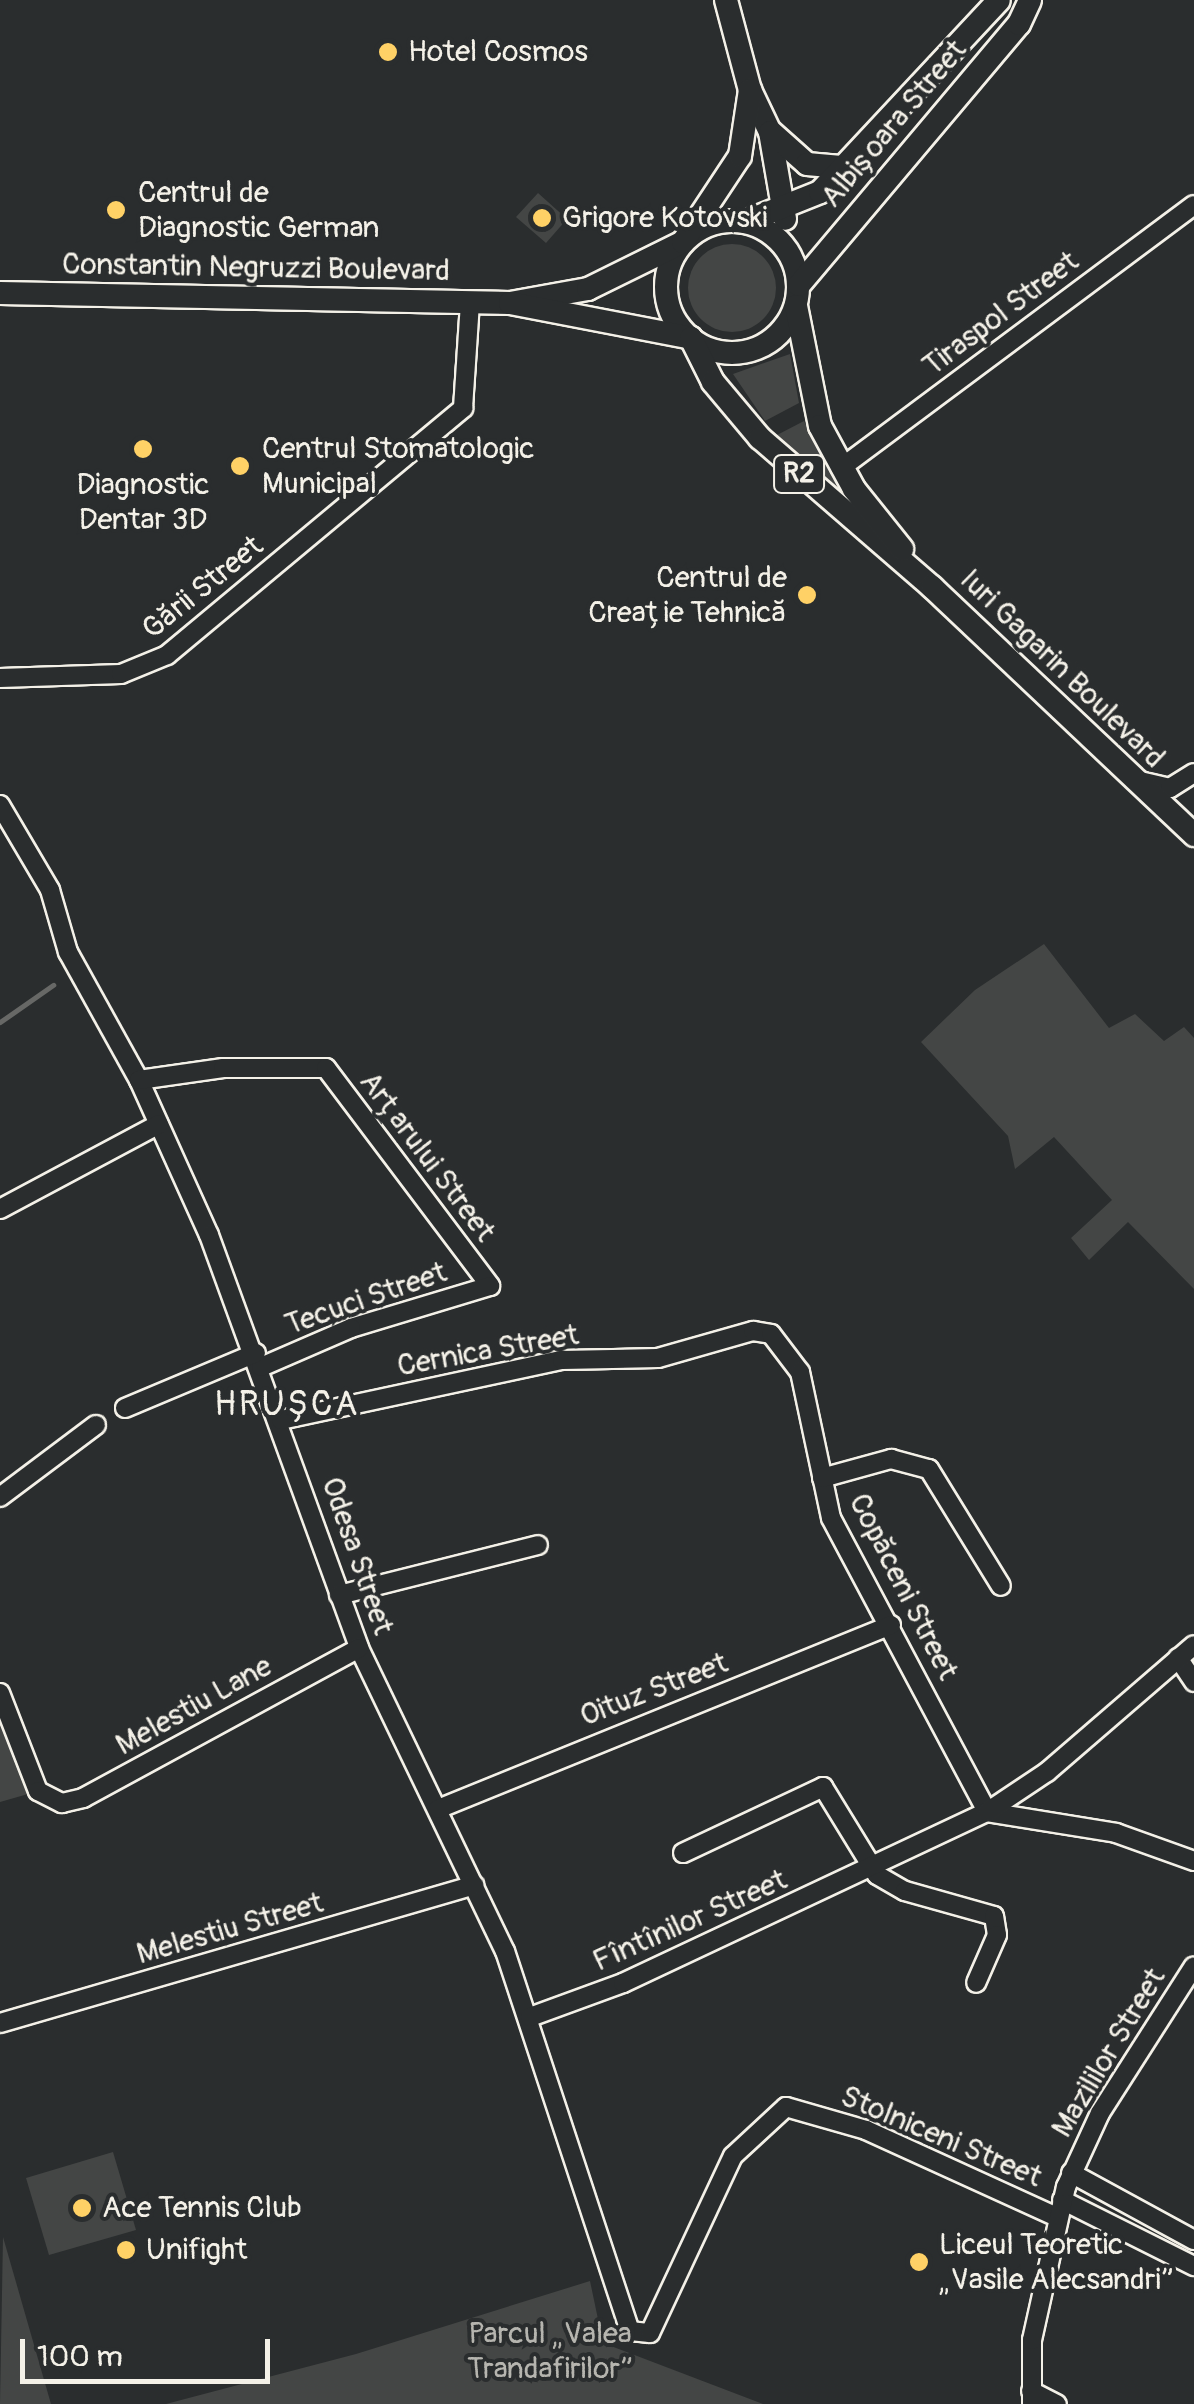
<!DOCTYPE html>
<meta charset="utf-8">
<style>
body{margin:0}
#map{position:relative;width:1194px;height:2404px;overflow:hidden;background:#2a2d2e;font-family:Pangolin,sans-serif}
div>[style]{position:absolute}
.green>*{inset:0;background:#444645}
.round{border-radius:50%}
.stream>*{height:5px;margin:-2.5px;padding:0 2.5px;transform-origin:2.5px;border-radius:2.5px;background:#676866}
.roads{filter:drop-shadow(2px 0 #f4f1e8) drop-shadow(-2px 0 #f4f1e8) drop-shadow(0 2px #f4f1e8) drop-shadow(0 -2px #f4f1e8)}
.minor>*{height:18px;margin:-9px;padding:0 9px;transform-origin:9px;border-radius:9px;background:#2a2d2e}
.major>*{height:22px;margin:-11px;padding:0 11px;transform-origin:11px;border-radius:11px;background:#2a2d2e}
.major>.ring{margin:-11px;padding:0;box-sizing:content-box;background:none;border:22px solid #2a2d2e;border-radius:50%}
.dots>*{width:28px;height:28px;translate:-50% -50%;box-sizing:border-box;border:5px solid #2a2d2e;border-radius:50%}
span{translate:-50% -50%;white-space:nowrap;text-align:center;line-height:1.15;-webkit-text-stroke:8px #2a2d2e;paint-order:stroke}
.shield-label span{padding:2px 8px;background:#2a2d2e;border:2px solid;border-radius:8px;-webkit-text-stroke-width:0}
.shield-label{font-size:28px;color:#f4f1e8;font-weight:700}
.poi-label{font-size:30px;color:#f4f1e8}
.left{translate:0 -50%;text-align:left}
.right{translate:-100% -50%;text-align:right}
.street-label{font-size:30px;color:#f4f1e8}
.park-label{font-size:30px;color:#b6b5af}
.quarter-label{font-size:35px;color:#f4f1e8;letter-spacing:2.5px}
.scale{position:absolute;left:20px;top:2339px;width:250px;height:45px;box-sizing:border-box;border:5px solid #f4f1e8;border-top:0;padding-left:12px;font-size:30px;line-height:35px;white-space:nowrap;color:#f4f1e8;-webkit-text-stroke:8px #2a2d2e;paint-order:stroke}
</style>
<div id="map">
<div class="green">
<div style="clip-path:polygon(evenodd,538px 193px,567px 219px,546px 243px,516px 217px,538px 193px,539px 204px,556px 220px,545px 232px,528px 216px,539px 204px)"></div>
<div class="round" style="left:688px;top:244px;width:88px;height:88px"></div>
<div style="clip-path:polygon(790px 354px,799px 403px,765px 421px,733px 374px)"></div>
<div style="clip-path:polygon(804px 421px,836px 482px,837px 491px,777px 435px)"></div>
<div style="clip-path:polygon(1044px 944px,1109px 1028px,1135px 1014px,1164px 1041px,1184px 1027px,1194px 1038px,1194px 1289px,1128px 1222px,1089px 1260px,1071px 1238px,1112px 1200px,1054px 1137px,1015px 1169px,1008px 1136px,921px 1042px,975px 990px)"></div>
<div style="clip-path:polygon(0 1720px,28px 1794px,0 1802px)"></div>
<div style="clip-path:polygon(113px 2152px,136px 2230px,49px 2255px,26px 2178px)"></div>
<div style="clip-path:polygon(3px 2237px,51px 2404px,0 2404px)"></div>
<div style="clip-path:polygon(590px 2281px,603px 2343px,763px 2404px,166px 2404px,356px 2354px)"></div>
</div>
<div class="stream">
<div style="left:0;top:1022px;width:65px;rotate:-34.9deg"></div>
</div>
<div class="roads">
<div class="minor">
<div style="left:841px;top:468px;width:440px;rotate:-36.7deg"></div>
<div style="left:0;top:678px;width:121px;rotate:-1.9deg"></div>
<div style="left:121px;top:674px;width:50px;rotate:-22.4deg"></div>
<div style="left:167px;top:655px;width:386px;rotate:-39.8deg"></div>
<div style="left:463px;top:408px;width:105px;rotate:-86.2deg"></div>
<div style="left:1140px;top:781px;width:31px;rotate:13deg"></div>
<div style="left:1170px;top:788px;width:28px;rotate:-32deg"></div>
<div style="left:0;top:805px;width:99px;rotate:59.5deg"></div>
<div style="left:50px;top:890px;width:65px;rotate:73.8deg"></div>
<div style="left:68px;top:952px;width:146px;rotate:61deg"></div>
<div style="left:139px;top:1080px;width:170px;rotate:65.7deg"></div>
<div style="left:209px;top:1235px;width:439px;rotate:70deg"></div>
<div style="left:359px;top:1648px;width:336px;rotate:64.3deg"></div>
<div style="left:505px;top:1951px;width:400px;rotate:71.8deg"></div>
<div style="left:630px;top:2331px;width:20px;rotate:6deg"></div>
<div style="left:650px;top:2333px;width:195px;rotate:-64.9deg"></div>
<div style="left:733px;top:2156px;width:72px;rotate:-42.8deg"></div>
<div style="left:786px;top:2107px;width:83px;rotate:16deg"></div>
<div style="left:866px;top:2130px;width:210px;rotate:24.5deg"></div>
<div style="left:139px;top:1080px;width:85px;rotate:-8.1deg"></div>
<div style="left:223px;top:1068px;width:103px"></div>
<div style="left:326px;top:1068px;width:273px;rotate:53deg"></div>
<div style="left:490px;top:1286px;width:145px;rotate:163.2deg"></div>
<div style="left:351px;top:1328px;width:98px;rotate:156.6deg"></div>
<div style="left:0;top:1209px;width:180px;rotate:-28.1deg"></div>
<div style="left:125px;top:1408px;width:142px;rotate:-22.8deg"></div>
<div style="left:281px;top:1420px;width:287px;rotate:-12.1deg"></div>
<div style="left:562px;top:1360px;width:96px;rotate:-1.2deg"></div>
<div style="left:658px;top:1358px;width:99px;rotate:-15.9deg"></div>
<div style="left:753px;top:1331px;width:18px;rotate:9deg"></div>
<div style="left:771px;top:1334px;width:48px;rotate:52.7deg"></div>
<div style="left:800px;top:1372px;width:149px;rotate:78deg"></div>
<div style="left:831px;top:1518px;width:333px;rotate:62deg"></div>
<div style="left:987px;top:1812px;width:131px;rotate:9.2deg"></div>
<div style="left:1116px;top:1833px;width:83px;rotate:19.7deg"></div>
<div style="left:822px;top:1478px;width:72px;rotate:-15.4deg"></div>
<div style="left:891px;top:1459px;width:39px;rotate:15deg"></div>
<div style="left:929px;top:1469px;width:137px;rotate:58.4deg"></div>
<div style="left:0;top:1497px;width:120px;rotate:-36.9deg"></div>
<div style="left:339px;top:1595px;width:205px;rotate:-14.1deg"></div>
<div style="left:1178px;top:1658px;width:29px;rotate:56deg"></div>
<div style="left:0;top:1693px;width:105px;rotate:68.8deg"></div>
<div style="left:38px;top:1791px;width:27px;rotate:27deg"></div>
<div style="left:62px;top:1803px;width:22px;rotate:-13deg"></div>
<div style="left:83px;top:1798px;width:314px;rotate:-28.5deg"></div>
<div style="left:438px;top:1809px;width:489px;rotate:-22.1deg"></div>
<div style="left:683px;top:1853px;width:155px;rotate:-25.2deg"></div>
<div style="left:823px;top:1787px;width:103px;rotate:58.5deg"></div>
<div style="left:877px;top:1875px;width:32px;rotate:30deg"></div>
<div style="left:905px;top:1891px;width:92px;rotate:15.7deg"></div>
<div style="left:994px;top:1916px;width:19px;rotate:81deg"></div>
<div style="left:997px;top:1935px;width:52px;rotate:113.6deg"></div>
<div style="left:530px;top:2017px;width:99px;rotate:-20.1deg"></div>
<div style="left:623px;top:1983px;width:402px;rotate:-25.2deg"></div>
<div style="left:987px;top:1812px;width:72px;rotate:-33.7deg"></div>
<div style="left:1047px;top:1772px;width:194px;rotate:-40.8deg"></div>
<div style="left:0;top:2023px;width:494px;rotate:-16.2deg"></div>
<div style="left:1071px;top:2173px;width:140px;rotate:28.6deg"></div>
<div style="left:1062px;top:2200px;width:148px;rotate:26.6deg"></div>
<div style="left:1031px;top:2391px;width:29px;rotate:27deg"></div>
<div style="left:1032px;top:2404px;width:64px;rotate:-90deg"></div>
<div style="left:1032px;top:2340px;width:157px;rotate:-77.5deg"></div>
<div style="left:1066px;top:2187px;width:81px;rotate:-65.3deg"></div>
<div style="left:1100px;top:2113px;width:174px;rotate:-57.4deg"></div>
</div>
<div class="major">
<div style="left:726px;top:0;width:93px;rotate:75.1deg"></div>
<div style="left:750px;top:90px;width:47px;rotate:64.5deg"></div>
<div style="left:770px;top:132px;width:88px;rotate:80.2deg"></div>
<div style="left:771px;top:132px;width:48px;rotate:41.6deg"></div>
<div style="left:807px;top:164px;width:37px;rotate:5deg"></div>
<div class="ring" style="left:666px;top:221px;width:110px;height:110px"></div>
<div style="left:745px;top:222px;width:81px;rotate:-21.8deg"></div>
<div style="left:820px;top:192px;width:262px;rotate:-47deg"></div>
<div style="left:799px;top:285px;width:341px;rotate:-49.9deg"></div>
<div style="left:1019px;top:24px;width:26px;rotate:-65deg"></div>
<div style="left:0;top:293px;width:510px;rotate:1.12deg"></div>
<div style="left:510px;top:303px;width:79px;rotate:-10.2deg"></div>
<div style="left:588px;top:289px;width:106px;rotate:-26.3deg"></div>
<div style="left:683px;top:242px;width:103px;rotate:-56.5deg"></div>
<div style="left:740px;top:156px;width:67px;rotate:-81.4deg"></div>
<div style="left:510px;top:303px;width:184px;rotate:10.9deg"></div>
<div style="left:691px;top:338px;width:49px;rotate:63.4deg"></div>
<div style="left:713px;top:382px;width:73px;rotate:50deg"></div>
<div style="left:760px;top:438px;width:228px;rotate:40.9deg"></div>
<div style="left:932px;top:587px;width:361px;rotate:43.4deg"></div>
<div style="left:796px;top:306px;width:122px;rotate:78.7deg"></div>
<div style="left:820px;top:426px;width:72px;rotate:61.6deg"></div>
<div style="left:854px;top:489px;width:77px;rotate:51.3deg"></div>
</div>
</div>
<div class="dots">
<div style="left:388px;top:52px;background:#ffd166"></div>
<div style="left:116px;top:210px;background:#ffd166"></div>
<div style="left:542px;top:218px;background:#ffd166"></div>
<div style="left:143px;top:449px;background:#ffd166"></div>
<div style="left:240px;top:466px;background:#ffd166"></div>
<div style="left:807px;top:595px;background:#ffd166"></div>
<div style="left:82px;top:2208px;background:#ffd166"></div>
<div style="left:126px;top:2250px;background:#ffd166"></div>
<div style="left:919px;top:2262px;background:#ffd166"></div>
</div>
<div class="shield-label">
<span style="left:799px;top:474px">R2</span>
</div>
<div class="poi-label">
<span class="left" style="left:408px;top:52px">Hotel Cosmos</span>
<span class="left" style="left:138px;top:210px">Centrul de<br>Diagnostic German</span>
<span class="left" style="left:562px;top:218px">Grigore Kotovski</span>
<span class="left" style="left:262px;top:466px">Centrul Stomatologic<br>Municipal</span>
<span style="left:143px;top:502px">Diagnostic<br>Dentar 3D</span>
<span class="right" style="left:787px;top:595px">Centrul de<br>Creație Tehnică</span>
<span class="left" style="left:102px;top:2208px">Ace Tennis Club</span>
<span class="left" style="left:939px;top:2262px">Liceul Teoretic<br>„Vasile Alecsandri”</span>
<span class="left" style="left:146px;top:2250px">Unifight</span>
</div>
<div class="street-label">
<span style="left:894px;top:124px;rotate:-50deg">Albișoara Street</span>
<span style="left:256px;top:268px;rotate:1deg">Constantin Negruzzi Boulevard</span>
<span style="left:1001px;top:314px;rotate:-37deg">Tiraspol Street</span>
<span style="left:203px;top:588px;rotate:-39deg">Gării Street</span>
<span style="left:1062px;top:669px;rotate:44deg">Iuri Gagarin Boulevard</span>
<span style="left:427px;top:1157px;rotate:53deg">Arțarului Street</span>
<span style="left:366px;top:1299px;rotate:-19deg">Tecuci Street</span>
<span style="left:488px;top:1351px;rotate:-10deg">Cernica Street</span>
<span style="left:357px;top:1556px;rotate:71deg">Odesa Street</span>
<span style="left:903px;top:1587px;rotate:63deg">Copăceni Street</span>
<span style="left:654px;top:1690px;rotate:-21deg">Oituz Street</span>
<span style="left:194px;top:1706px;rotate:-29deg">Melestiu Lane</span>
<span style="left:690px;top:1921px;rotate:-24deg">Fîntînilor Street</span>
<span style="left:230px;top:1929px;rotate:-16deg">Melestiu Street</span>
<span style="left:1109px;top:2053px;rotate:-59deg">Mazililor Street</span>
<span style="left:941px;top:2137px;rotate:23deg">Stolniceni Street</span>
</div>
<div class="park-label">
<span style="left:550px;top:2351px">Parcul „Valea<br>Trandafirilor”</span>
</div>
<div class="quarter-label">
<span style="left:287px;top:1404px">HRUȘCA</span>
</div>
<div class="scale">100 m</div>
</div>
